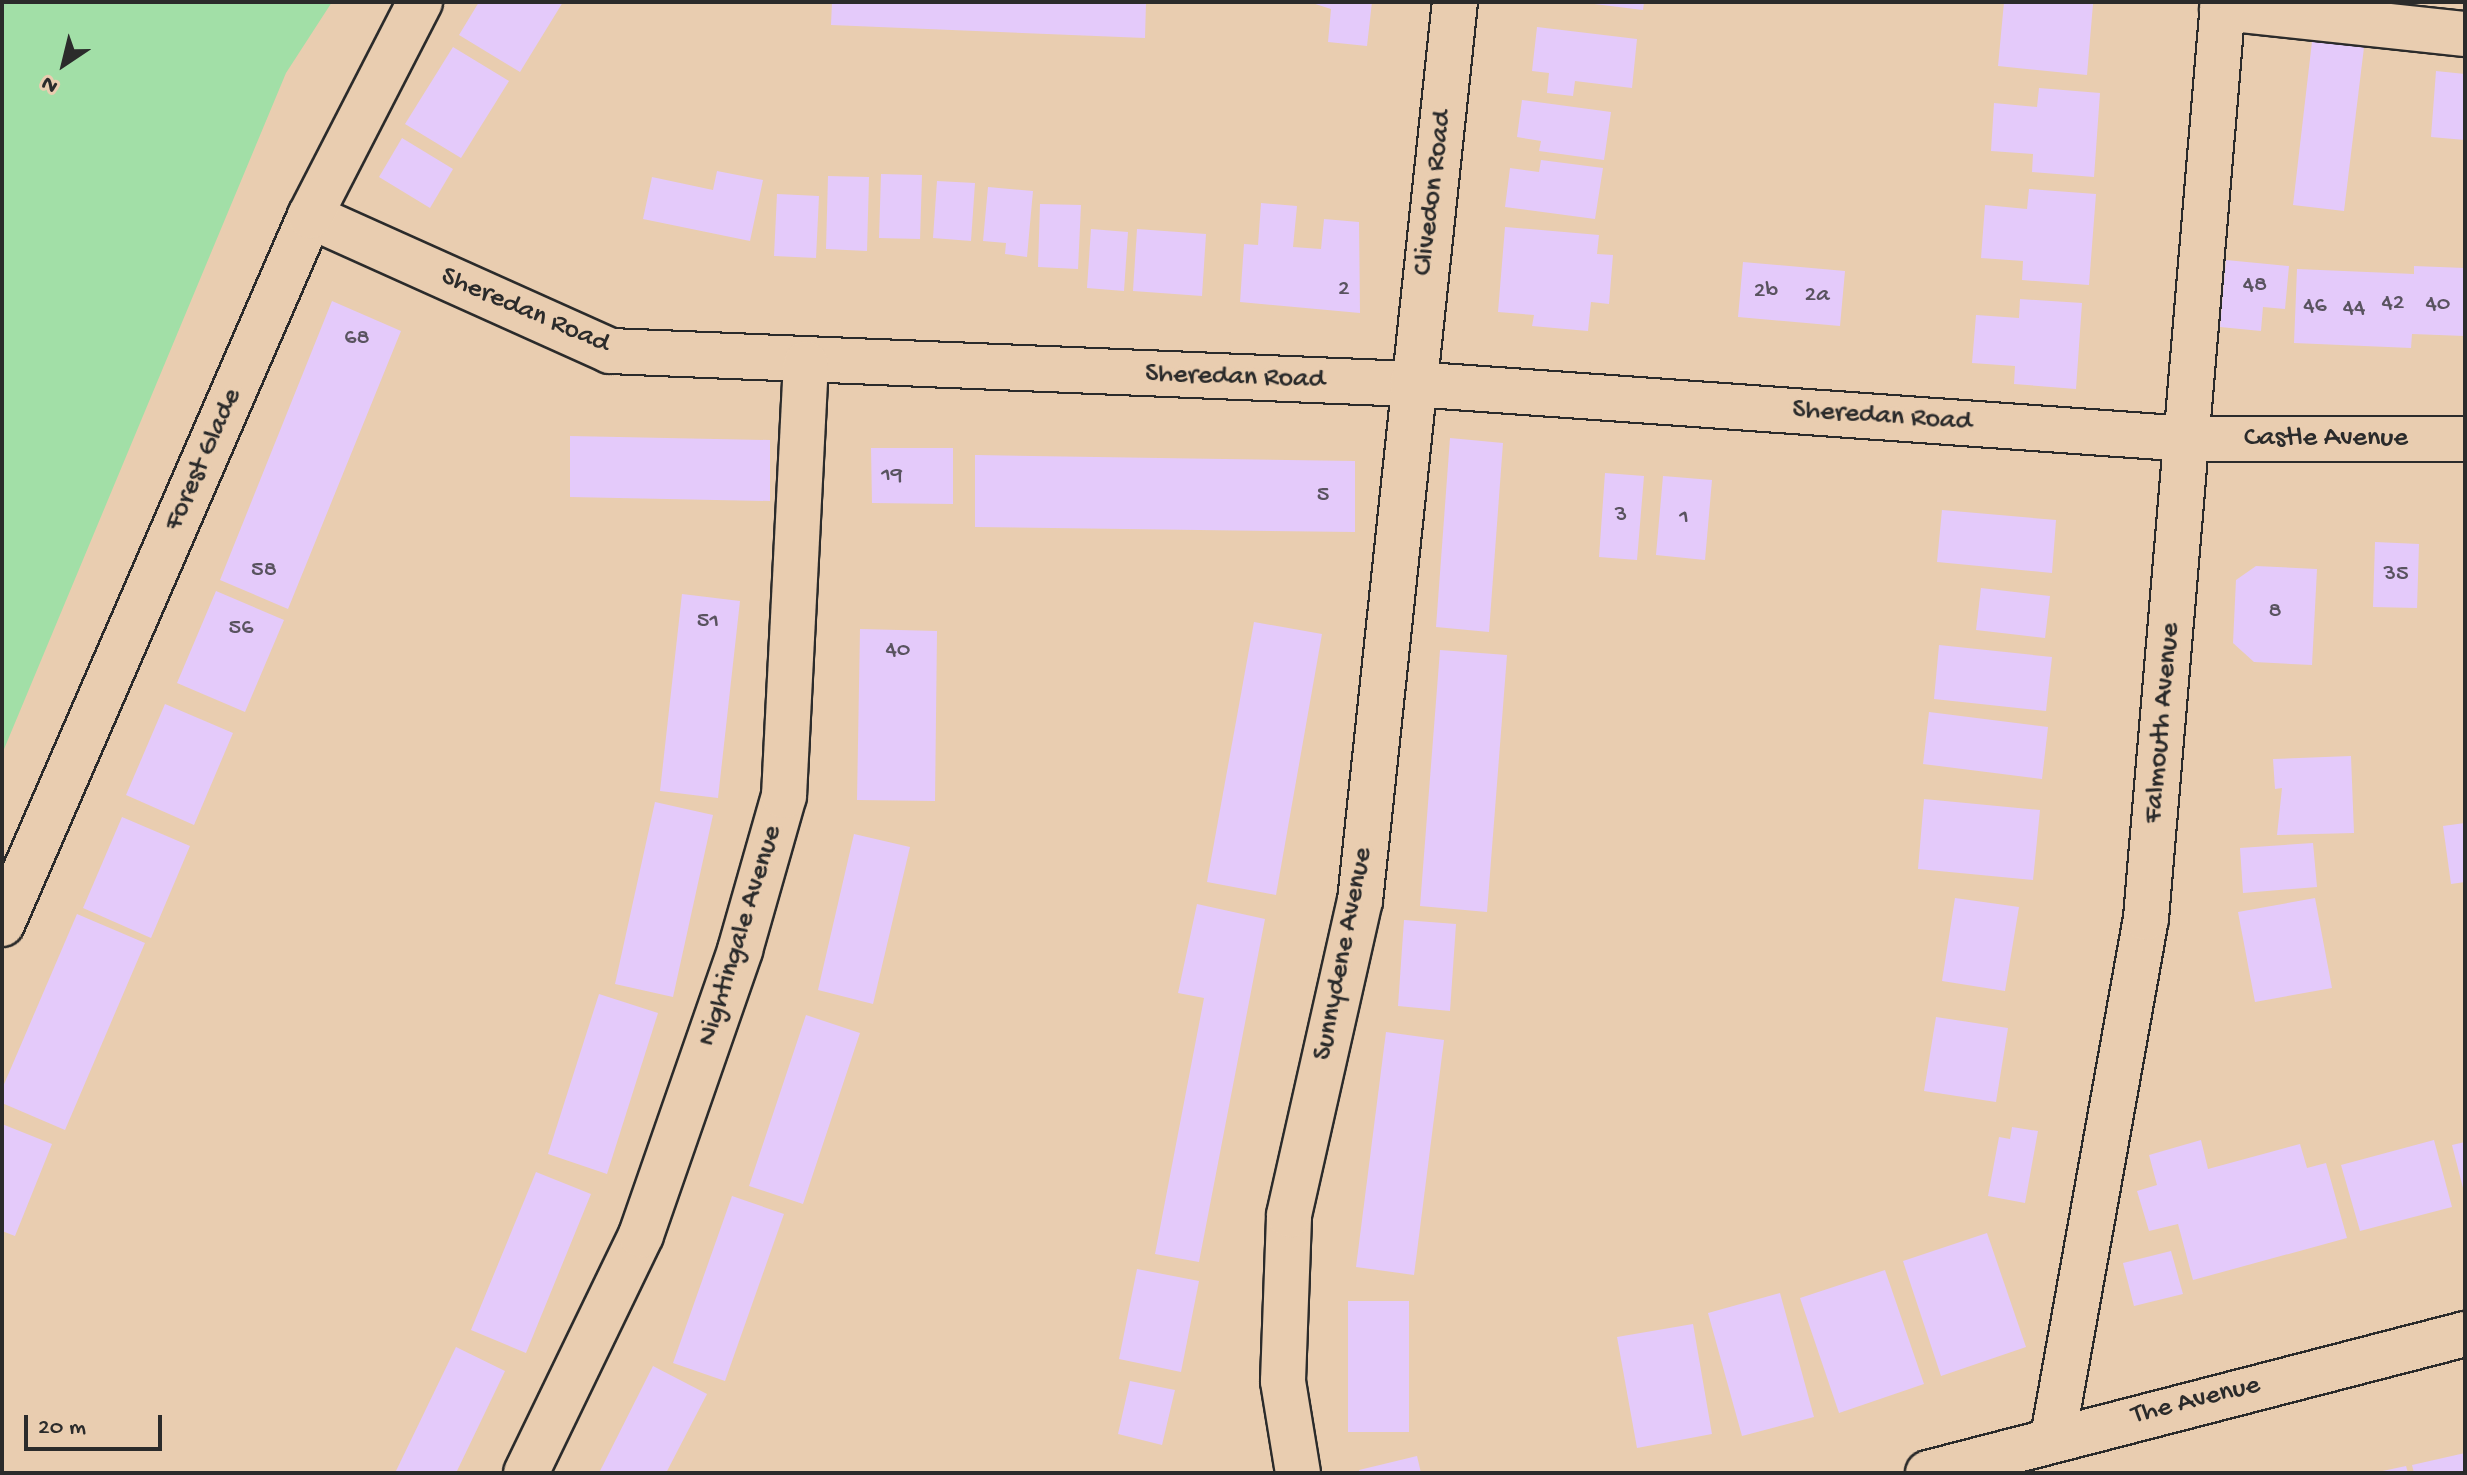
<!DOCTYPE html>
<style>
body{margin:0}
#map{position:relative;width:2467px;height:1475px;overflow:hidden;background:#e9cdb0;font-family:"Gochi Hand",sans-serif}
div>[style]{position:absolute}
.green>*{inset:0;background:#a2dfa7}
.building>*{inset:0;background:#e4cafa}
.roads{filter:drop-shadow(2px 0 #2b2b2b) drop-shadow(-2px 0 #2b2b2b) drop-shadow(0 2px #2b2b2b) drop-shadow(0 -2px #2b2b2b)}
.street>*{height:44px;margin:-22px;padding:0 22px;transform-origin:22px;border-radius:22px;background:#e9cdb0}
.secondary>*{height:44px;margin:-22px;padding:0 22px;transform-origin:22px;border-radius:22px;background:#e9cdb0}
span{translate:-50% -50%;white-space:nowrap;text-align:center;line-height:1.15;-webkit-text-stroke:7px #e9cdb0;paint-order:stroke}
.number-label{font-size:24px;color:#59535f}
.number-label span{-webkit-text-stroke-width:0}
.street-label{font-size:28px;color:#2b2b2b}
.frame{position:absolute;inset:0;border:4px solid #2b2b2b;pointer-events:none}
.north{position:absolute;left:24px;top:24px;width:80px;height:80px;-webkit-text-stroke:6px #e9cdb0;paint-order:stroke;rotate:215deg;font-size:22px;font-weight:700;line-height:32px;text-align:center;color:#2b2b2b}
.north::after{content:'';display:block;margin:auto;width:28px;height:36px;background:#2b2b2b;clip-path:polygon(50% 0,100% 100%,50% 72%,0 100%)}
.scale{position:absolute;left:24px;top:1415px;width:138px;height:36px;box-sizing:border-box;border:4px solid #2b2b2b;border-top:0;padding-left:10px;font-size:24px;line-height:28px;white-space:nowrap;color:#2b2b2b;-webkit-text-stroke:6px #e9cdb0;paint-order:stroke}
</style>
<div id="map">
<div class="green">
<div style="clip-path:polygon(2px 2px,332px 2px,286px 73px,2px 754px)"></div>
</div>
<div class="building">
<div style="clip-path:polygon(479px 2px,563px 2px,520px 72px,459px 35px)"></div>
<div style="clip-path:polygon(832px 2px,1146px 2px,1145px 38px,831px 25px)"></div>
<div style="clip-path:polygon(1309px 2px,1372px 2px,1367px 46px,1328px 42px,1331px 9px)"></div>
<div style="clip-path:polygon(1578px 2px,1644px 2px,1643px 10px)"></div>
<div style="clip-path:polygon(2004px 2px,2093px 4px,2087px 75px,1998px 66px)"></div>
<div style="clip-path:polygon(1537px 27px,1637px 39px,1632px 88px,1575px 81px,1573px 96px,1547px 93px,1549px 73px,1532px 71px)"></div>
<div style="clip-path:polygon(2313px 33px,2365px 39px,2344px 211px,2293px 205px)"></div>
<div style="clip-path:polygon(453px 47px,509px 81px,461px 158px,405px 124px)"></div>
<div style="clip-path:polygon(2436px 71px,2465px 74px,2465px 140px,2431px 137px)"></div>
<div style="clip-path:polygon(2039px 88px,2100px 93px,2094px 177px,2032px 172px,2033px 154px,1991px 151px,1994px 103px,2037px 107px)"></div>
<div style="clip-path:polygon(1522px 100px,1611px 112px,1604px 160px,1539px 151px,1541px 141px,1517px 137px)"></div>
<div style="clip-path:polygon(402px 138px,453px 169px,430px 208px,379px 177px)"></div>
<div style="clip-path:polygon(1541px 160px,1603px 168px,1595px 219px,1505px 207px,1510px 168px,1539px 172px)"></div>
<div style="clip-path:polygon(717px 171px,763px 180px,750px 241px,643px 219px,652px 177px,713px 190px)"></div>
<div style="clip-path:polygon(881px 174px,922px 175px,920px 239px,879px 238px)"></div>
<div style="clip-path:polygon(828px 176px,869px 177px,867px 251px,826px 249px)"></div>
<div style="clip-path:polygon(937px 181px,975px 183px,971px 241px,933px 238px)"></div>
<div style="clip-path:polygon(988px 187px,1033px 191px,1027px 257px,1005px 254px,1006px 243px,983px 241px)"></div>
<div style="clip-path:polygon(2029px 189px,2096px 194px,2089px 285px,2022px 280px,2023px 261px,1981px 258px,1985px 205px,2027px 209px)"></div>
<div style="clip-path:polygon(777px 194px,819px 196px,816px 258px,774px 256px)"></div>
<div style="clip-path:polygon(1261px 203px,1297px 206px,1293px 247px,1321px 249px,1324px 219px,1359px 222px,1360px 313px,1240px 302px,1244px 244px,1258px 245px)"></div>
<div style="clip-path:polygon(1040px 204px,1081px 205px,1078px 269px,1038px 267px)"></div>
<div style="clip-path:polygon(1505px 227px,1599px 235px,1597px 254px,1613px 255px,1609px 304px,1591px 302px,1588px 331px,1532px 326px,1534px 315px,1498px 312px)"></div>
<div style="clip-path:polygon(1091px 229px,1128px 232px,1124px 291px,1087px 288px)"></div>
<div style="clip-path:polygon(1137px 229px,1206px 234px,1202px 296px,1133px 291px)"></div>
<div style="clip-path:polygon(2226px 260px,2289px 266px,2285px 309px,2263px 307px,2261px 331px,2220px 327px)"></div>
<div style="clip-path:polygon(1743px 262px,1845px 271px,1840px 326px,1738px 317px)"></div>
<div style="clip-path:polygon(2414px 266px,2465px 268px,2465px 336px,2412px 334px,2411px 348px,2294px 343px,2297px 269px,2414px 274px)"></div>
<div style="clip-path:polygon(2020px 299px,2082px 303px,2076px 389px,2014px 384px,2015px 366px,1972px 363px,1976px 315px,2019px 318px)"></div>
<div style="clip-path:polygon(332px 301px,401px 331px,288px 609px,220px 580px)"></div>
<div style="clip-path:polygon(570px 436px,770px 440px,770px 501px,570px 497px)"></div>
<div style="clip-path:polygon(1450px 438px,1503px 443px,1489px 632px,1436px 627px)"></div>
<div style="clip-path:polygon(871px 448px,953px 448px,953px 504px,872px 503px)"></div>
<div style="clip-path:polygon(975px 455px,1355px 461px,1355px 532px,975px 527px)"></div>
<div style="clip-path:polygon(1605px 473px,1644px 476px,1637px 560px,1599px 557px)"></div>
<div style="clip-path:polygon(1663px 476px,1712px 480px,1705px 560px,1656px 555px)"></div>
<div style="clip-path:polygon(1942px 510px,2056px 520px,2052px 573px,1937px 562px)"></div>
<div style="clip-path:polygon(2375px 542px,2419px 544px,2417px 608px,2373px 607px)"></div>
<div style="clip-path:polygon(2256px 566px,2317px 569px,2312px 665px,2254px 662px,2233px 643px,2236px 580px)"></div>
<div style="clip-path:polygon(1981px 588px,2050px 596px,2045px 638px,1976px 630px)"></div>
<div style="clip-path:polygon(216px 591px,284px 620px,245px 712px,177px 683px)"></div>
<div style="clip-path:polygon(682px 594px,740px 601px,718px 798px,660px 791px)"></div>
<div style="clip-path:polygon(1254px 622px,1322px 634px,1276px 895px,1207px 882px)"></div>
<div style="clip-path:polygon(860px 629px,937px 631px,935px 801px,857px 800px)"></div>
<div style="clip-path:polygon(1939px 645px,2052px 657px,2046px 711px,1934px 699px)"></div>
<div style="clip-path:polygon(1440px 650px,1507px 655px,1487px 912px,1420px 906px)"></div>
<div style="clip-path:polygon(165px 704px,233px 733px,194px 825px,126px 795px)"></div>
<div style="clip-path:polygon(1929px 712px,2048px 727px,2042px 779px,1923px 764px)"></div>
<div style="clip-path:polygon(2351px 756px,2354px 833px,2277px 835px,2282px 788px,2275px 789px,2273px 759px)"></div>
<div style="clip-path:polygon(1924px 799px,2040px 810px,2033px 880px,1918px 869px)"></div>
<div style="clip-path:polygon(655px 802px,713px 815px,673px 997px,615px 984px)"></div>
<div style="clip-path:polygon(122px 817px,190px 846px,151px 938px,83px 908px)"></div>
<div style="clip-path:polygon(2465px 823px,2465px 882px,2451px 884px,2443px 826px)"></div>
<div style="clip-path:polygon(854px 834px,910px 847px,873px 1004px,818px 990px)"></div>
<div style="clip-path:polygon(2313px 843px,2317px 887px,2243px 893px,2240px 848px)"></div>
<div style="clip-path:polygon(1955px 898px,2019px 907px,2005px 991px,1942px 981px)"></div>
<div style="clip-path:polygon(2315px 898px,2332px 988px,2255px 1002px,2238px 912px)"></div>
<div style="clip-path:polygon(1197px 904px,1265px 919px,1199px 1262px,1155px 1254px,1204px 998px,1178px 993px)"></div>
<div style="clip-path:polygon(77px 914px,145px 943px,65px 1130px,2px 1103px,2px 1089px)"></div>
<div style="clip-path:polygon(1404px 920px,1456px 924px,1450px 1011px,1398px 1006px)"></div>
<div style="clip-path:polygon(599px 994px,658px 1013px,607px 1174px,548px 1154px)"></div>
<div style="clip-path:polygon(806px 1015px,860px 1033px,803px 1204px,749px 1186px)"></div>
<div style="clip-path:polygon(1936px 1017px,2008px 1028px,1996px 1102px,1924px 1091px)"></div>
<div style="clip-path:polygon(1386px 1032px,1444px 1040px,1414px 1275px,1356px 1267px)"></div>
<div style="clip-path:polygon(2px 1124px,52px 1144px,15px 1236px,2px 1231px)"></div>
<div style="clip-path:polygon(2012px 1127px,2038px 1131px,2025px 1203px,1988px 1196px,1999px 1137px,2010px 1139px)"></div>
<div style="clip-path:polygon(2201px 1140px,2208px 1169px,2300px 1144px,2307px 1168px,2326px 1163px,2347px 1238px,2193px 1280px,2178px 1224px,2149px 1231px,2137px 1191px,2157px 1185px,2149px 1155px)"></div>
<div style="clip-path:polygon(2434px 1140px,2452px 1207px,2360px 1231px,2341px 1165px)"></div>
<div style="clip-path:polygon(2465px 1142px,2465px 1191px,2464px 1192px,2452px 1145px)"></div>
<div style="clip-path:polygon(536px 1172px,591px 1194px,526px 1353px,471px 1330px)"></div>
<div style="clip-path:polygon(732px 1196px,784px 1214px,725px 1381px,673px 1363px)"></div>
<div style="clip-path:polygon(1987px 1233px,2026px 1347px,1941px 1376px,1903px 1261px)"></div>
<div style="clip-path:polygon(2171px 1251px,2183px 1294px,2134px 1306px,2123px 1263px)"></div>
<div style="clip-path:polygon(1137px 1269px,1199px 1281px,1181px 1372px,1119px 1359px)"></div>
<div style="clip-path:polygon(1885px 1270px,1924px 1384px,1839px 1413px,1800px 1298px)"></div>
<div style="clip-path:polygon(1780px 1293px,1814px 1417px,1742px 1436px,1708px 1313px)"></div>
<div style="clip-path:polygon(1348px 1301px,1409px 1301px,1409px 1432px,1348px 1432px)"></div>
<div style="clip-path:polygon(1693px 1324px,1712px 1434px,1637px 1448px,1617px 1337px)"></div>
<div style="clip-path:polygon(456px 1347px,505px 1371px,456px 1473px,395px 1473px)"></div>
<div style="clip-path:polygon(653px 1366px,707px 1394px,666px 1473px,599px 1473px)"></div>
<div style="clip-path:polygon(1130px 1381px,1175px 1390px,1162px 1445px,1118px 1434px)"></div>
<div style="clip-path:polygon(2465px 1453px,2465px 1473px,2414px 1473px,2412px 1465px)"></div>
<div style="clip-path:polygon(1417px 1456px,1421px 1473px,1359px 1473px,1359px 1470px)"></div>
<div style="clip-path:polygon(2406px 1466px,2408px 1473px,2378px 1473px,2378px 1472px)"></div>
</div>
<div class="roads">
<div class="street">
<div style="left:2222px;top:8px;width:244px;rotate:6.1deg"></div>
<div style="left:310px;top:216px;width:329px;rotate:24.2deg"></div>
<div style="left:610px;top:351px;width:803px;rotate:2.36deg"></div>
<div style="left:1412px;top:384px;width:778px;rotate:4.05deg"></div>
<div style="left:2188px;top:439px;width:277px"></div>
<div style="left:2px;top:924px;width:772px;rotate:-66.49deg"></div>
<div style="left:310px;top:216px;width:241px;rotate:-62.8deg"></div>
<div style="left:526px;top:1473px;width:264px;rotate:-64.2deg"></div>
<div style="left:641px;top:1235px;width:302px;rotate:-70.8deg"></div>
<div style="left:740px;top:950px;width:160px;rotate:-74.1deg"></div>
<div style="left:784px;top:796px;width:433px;rotate:-87.1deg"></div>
<div style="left:1298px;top:1473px;width:93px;rotate:-99.3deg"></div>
<div style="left:1283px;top:1381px;width:166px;rotate:-87.9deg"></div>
<div style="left:1289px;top:1215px;width:322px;rotate:-77.3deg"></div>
<div style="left:1360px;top:901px;width:904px;rotate:-83.97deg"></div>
</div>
<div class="secondary">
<div style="left:2053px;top:1437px;width:527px;rotate:-79.84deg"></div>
<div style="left:2146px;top:918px;width:919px;rotate:-85.19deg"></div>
<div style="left:1928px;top:1473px;width:555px;rotate:-14.51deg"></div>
</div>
</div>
<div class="number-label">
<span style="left:2255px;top:286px">48</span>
<span style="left:1344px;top:290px">2</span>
<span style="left:1766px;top:292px">2b</span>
<span style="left:1817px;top:296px">2a</span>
<span style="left:2393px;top:304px">42</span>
<span style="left:2438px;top:305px">40</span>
<span style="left:2315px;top:307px">46</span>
<span style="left:2354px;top:309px">44</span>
<span style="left:357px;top:339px">68</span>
<span style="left:892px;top:476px">19</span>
<span style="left:1323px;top:496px">5</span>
<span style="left:1621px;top:516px">3</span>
<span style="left:1684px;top:518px">1</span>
<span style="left:264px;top:571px">58</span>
<span style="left:2396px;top:575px">35</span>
<span style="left:2275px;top:612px">8</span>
<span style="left:708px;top:622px">51</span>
<span style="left:241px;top:629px">56</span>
<span style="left:898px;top:651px">40</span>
</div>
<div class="street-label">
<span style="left:1434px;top:193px;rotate:-83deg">Clivedon Road</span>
<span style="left:525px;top:311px;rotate:23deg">Sheredan Road</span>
<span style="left:1235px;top:378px;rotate:2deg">Sheredan Road</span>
<span style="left:1882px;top:417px;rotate:4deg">Sheredan Road</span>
<span style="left:2326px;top:439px">Castle Avenue</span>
<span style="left:204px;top:460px;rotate:-66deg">Forest Glade</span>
<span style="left:2163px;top:723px;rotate:-85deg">Falmouth Avenue</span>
<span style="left:741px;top:936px;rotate:-73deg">Nightingale Avenue</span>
<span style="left:1344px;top:954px;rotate:-79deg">Sunnydene Avenue</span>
<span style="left:2196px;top:1401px;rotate:-14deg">The Avenue</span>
</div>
<div class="frame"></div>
<div class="north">N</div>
<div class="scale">20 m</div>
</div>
